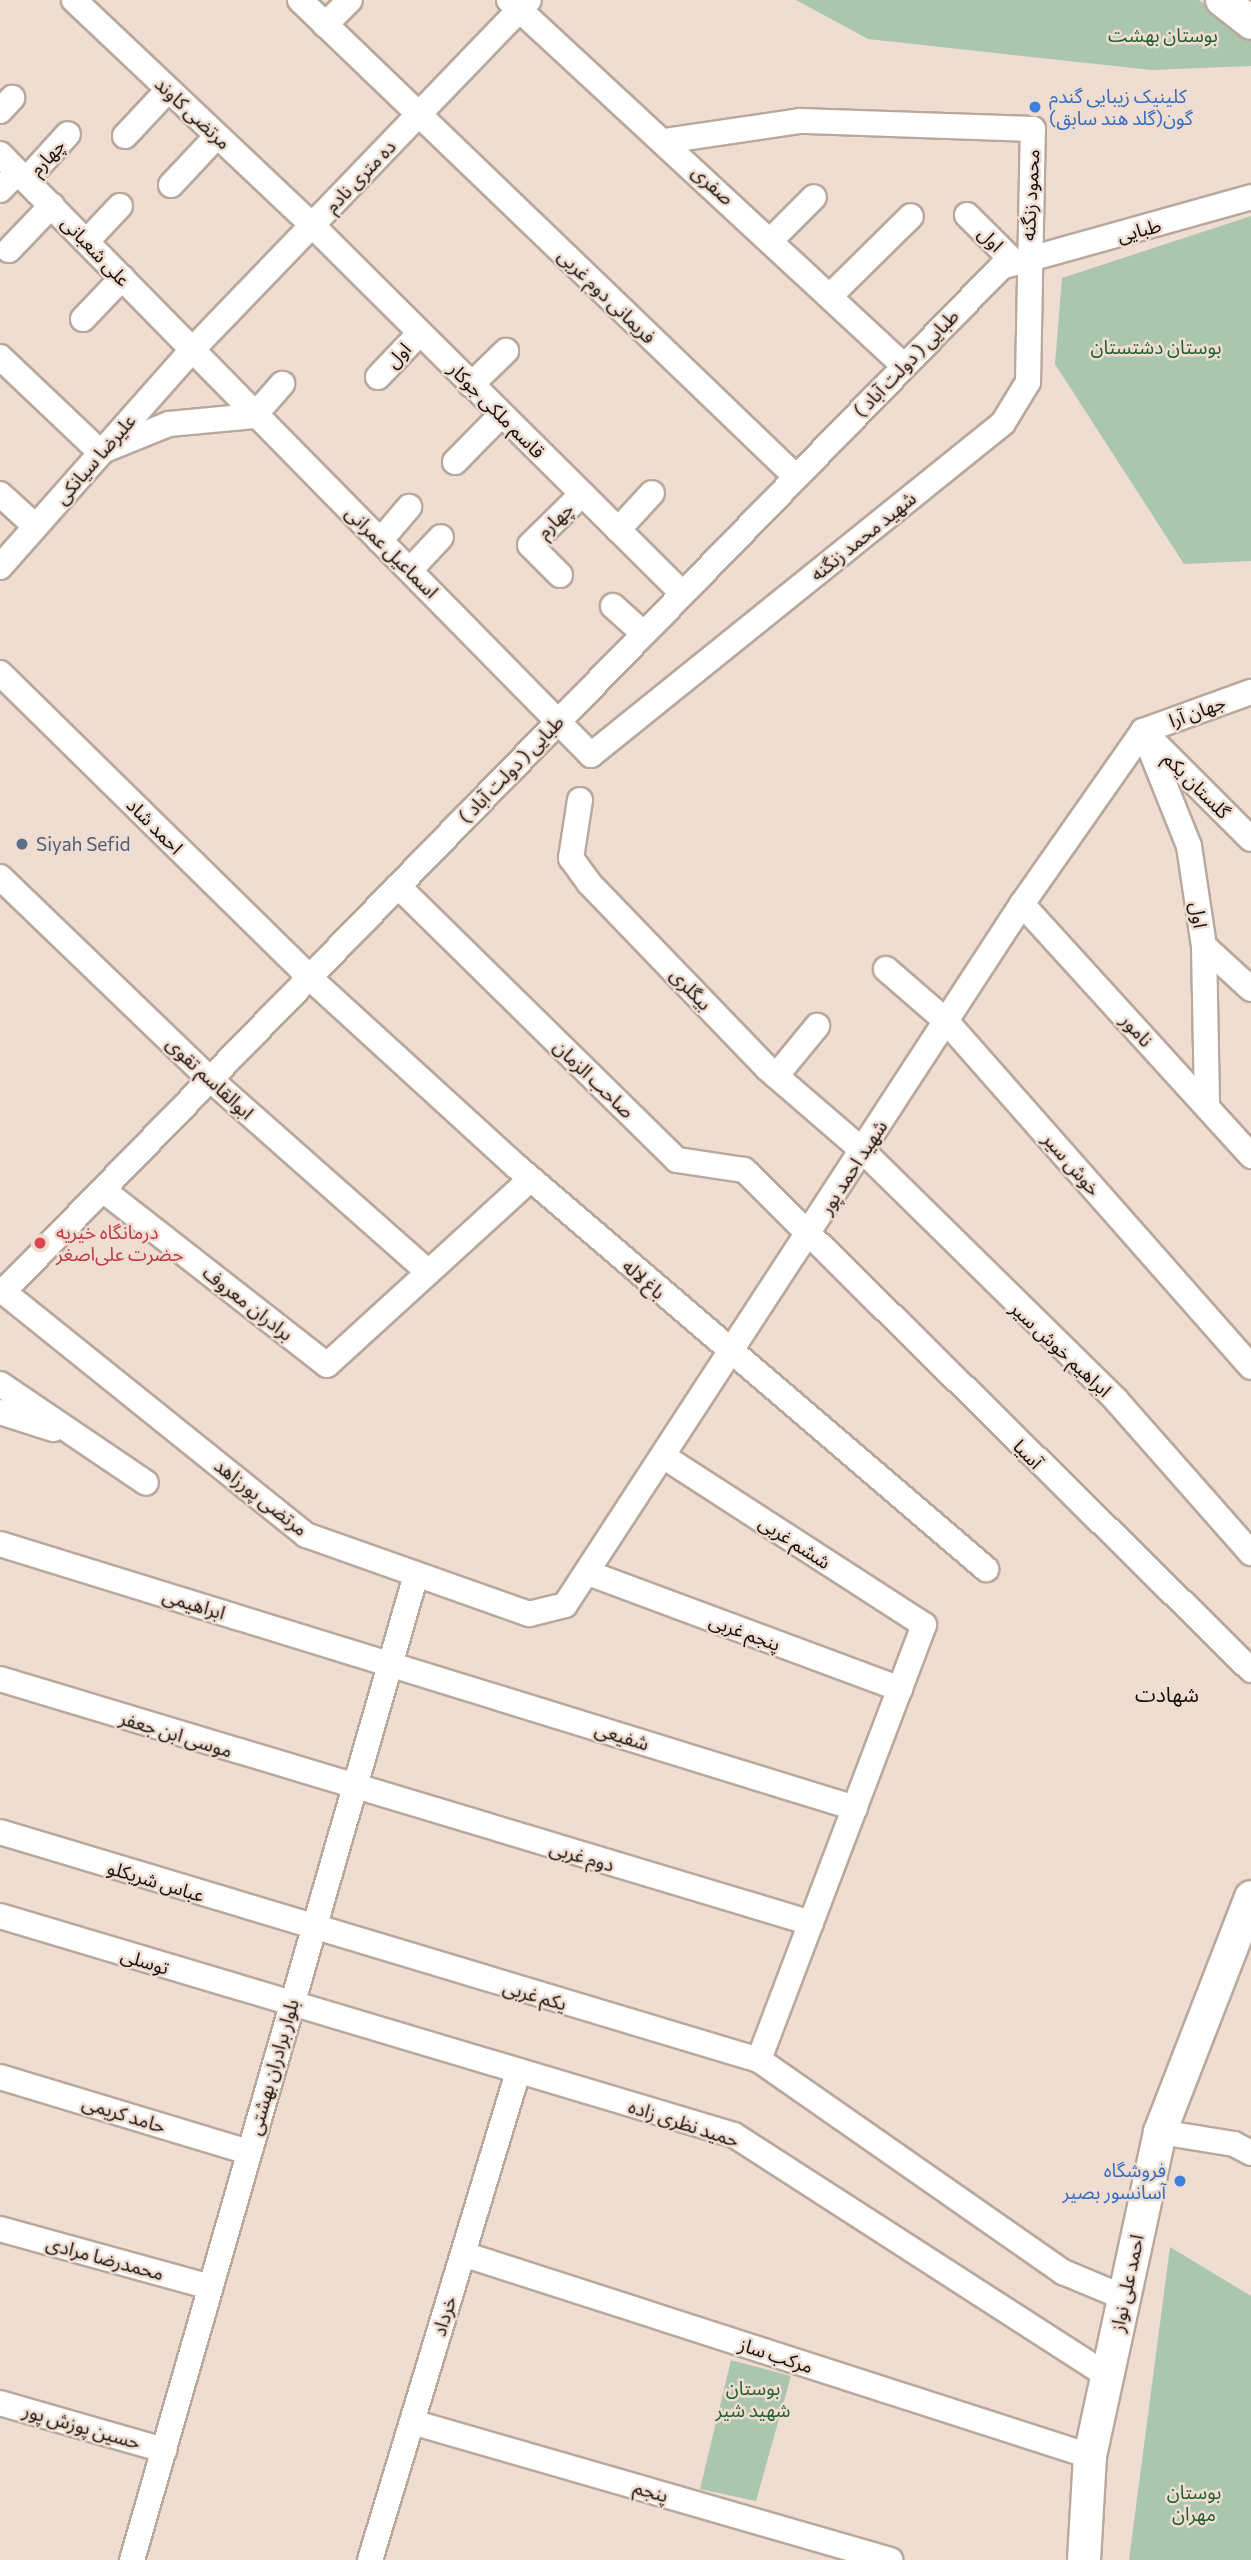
<!DOCTYPE html>
<meta charset="utf-8">
<style>
body{margin:0}
#map{position:relative;width:1251px;height:2560px;overflow:hidden;background:#efddd1;font-family:Commissioner,"Noto Sans Arabic",sans-serif}
div>[style]{position:absolute}
.green>*{inset:0;background:#abc6ae}
.roads{filter:drop-shadow(2px 0 #b9a89c) drop-shadow(-2px 0 #b9a89c) drop-shadow(0 2px #b9a89c) drop-shadow(0 -2px #b9a89c)}
.minor>*{height:24px;margin:-12px;padding:0 12px;transform-origin:12px;border-radius:12px;background:#fff}
.major>*{height:32px;margin:-16px;padding:0 16px;transform-origin:16px;border-radius:16px;background:#fff}
.dots>*{width:19px;height:19px;translate:-50% -50%;box-sizing:border-box;border:4px solid #efddd1;border-radius:50%}
span{translate:-50% -50%;white-space:nowrap;text-align:center;line-height:1.15;-webkit-text-stroke:5px #efddd1;paint-order:stroke}
.park-label{font-size:19px;color:#225e2f}
.shop-label{font-size:19px;color:#366cbe}
.left{translate:0 -50%;text-align:left}
.right{translate:-100% -50%;text-align:right}
.street-label{font-size:19px;color:#17110d}
.service-label{font-size:19px;color:#4e5e75}
.health-label{font-size:19px;color:#be3a42}
.neighbourhood-label{font-size:21px;color:#17110d}
</style>
<div id="map">
<div class="green">
<div style="clip-path:polygon(796px 0,1199px 0,1251px 35px,1251px 66px,1151px 70px,868px 39px)"></div>
<div style="clip-path:polygon(1251px 216px,1251px 561px,1184px 564px,1055px 364px,1062px 278px)"></div>
<div style="clip-path:polygon(1170px 2247px,1251px 2296px,1251px 2560px,1129px 2560px)"></div>
<div style="clip-path:polygon(731px 2360px,791px 2376px,756px 2501px,700px 2489px)"></div>
</div>
<div class="roads">
<div class="minor">
<div style="left:74px;top:0;width:328px;rotate:43.4deg"></div>
<div style="left:312px;top:225px;width:523px;rotate:44.85deg"></div>
<div style="left:300px;top:0;width:688px;rotate:43.88deg"></div>
<div style="left:509px;top:0;width:537px;rotate:42.81deg"></div>
<div style="left:325px;top:25px;width:35px;rotate:-45deg"></div>
<div style="left:0;top:111px;width:18px;rotate:-47deg"></div>
<div style="left:125px;top:136px;width:63px;rotate:-46.9deg"></div>
<div style="left:0;top:154px;width:843px;rotate:45.48deg"></div>
<div style="left:591px;top:755px;width:529px;rotate:-38.86deg"></div>
<div style="left:1003px;top:423px;width:48px;rotate:-58.6deg"></div>
<div style="left:1028px;top:382px;width:253px;rotate:-88.9deg"></div>
<div style="left:1033px;top:129px;width:233px;rotate:-178deg"></div>
<div style="left:800px;top:121px;width:136px;rotate:171.6deg"></div>
<div style="left:26px;top:180px;width:62px;rotate:-47.6deg"></div>
<div style="left:171px;top:185px;width:67px;rotate:-46.8deg"></div>
<div style="left:0;top:190px;width:25px;rotate:-45deg"></div>
<div style="left:967px;top:215px;width:68px;rotate:45deg"></div>
<div style="left:772px;top:239px;width:59px;rotate:-45deg"></div>
<div style="left:87px;top:241px;width:48px;rotate:-46.7deg"></div>
<div style="left:9px;top:250px;width:62px;rotate:-46.3deg"></div>
<div style="left:831px;top:295px;width:112px;rotate:-44.6deg"></div>
<div style="left:83px;top:319px;width:57px;rotate:-46.4deg"></div>
<div style="left:0;top:357px;width:138px;rotate:43.5deg"></div>
<div style="left:100px;top:452px;width:74px;rotate:-22.1deg"></div>
<div style="left:169px;top:424px;width:85px;rotate:-5.4deg"></div>
<div style="left:254px;top:416px;width:43px;rotate:-48.8deg"></div>
<div style="left:378px;top:377px;width:59px;rotate:-46.4deg"></div>
<div style="left:471px;top:385px;width:49px;rotate:-44.2deg"></div>
<div style="left:455px;top:462px;width:66px;rotate:-45.6deg"></div>
<div style="left:0;top:494px;width:47px;rotate:42.4deg"></div>
<div style="left:618px;top:530px;width:50px;rotate:-47.4deg"></div>
<div style="left:380px;top:541px;width:45px;rotate:-49.5deg"></div>
<div style="left:0;top:567px;width:288px;rotate:-48.5deg"></div>
<div style="left:191px;top:351px;width:487px;rotate:-46.1deg"></div>
<div style="left:410px;top:570px;width:45px;rotate:-46.8deg"></div>
<div style="left:560px;top:575px;width:42px;rotate:-135deg"></div>
<div style="left:530px;top:545px;width:73px;rotate:-44.4deg"></div>
<div style="left:613px;top:606px;width:40px;rotate:42deg"></div>
<div style="left:0;top:673px;width:435px;rotate:44.5deg"></div>
<div style="left:310px;top:978px;width:280px;rotate:42.4deg"></div>
<div style="left:517px;top:1167px;width:618px;rotate:40.6deg"></div>
<div style="left:1143px;top:731px;width:124px;rotate:68.2deg"></div>
<div style="left:1189px;top:846px;width:101px;rotate:81.5deg"></div>
<div style="left:1204px;top:946px;width:161px;rotate:88.9deg"></div>
<div style="left:1143px;top:731px;width:115px;rotate:-19.9deg"></div>
<div style="left:1151px;top:739px;width:141px;rotate:45deg"></div>
<div style="left:580px;top:800px;width:59px;rotate:98.8deg"></div>
<div style="left:571px;top:858px;width:31px;rotate:54deg"></div>
<div style="left:589px;top:883px;width:258px;rotate:46.1deg"></div>
<div style="left:768px;top:1069px;width:125px;rotate:40.8deg"></div>
<div style="left:863px;top:1151px;width:355px;rotate:44.5deg"></div>
<div style="left:1116px;top:1400px;width:204px;rotate:48.6deg"></div>
<div style="left:0;top:877px;width:291px;rotate:43.9deg"></div>
<div style="left:210px;top:1079px;width:291px;rotate:41.5deg"></div>
<div style="left:398px;top:886px;width:391px;rotate:44.5deg"></div>
<div style="left:677px;top:1160px;width:68px;rotate:8.5deg"></div>
<div style="left:744px;top:1170px;width:712px;rotate:44.6deg"></div>
<div style="left:1022px;top:904px;width:341px;rotate:47.7deg"></div>
<div style="left:1204px;top:946px;width:64px;rotate:42.5deg"></div>
<div style="left:886px;top:969px;width:79px;rotate:40.9deg"></div>
<div style="left:946px;top:1021px;width:461px;rotate:48.6deg"></div>
<div style="left:776px;top:1076px;width:65px;rotate:-50.6deg"></div>
<div style="left:103px;top:1190px;width:284px;rotate:38deg"></div>
<div style="left:327px;top:1365px;width:276px;rotate:-42.4deg"></div>
<div style="left:0;top:1289px;width:393px;rotate:38.8deg"></div>
<div style="left:306px;top:1535px;width:237px;rotate:19.5deg"></div>
<div style="left:529px;top:1614px;width:37px;rotate:-14deg"></div>
<div style="left:565px;top:1605px;width:837px;rotate:-56.9deg"></div>
<div style="left:1022px;top:904px;width:211px;rotate:-55deg"></div>
<div style="left:3px;top:1292px;width:1431px;rotate:-45.76deg"></div>
<div style="left:1001px;top:267px;width:260px;rotate:-15.6deg"></div>
<div style="left:0;top:1384px;width:176px;rotate:34.1deg"></div>
<div style="left:0;top:1412px;width:56px;rotate:17.8deg"></div>
<div style="left:666px;top:1458px;width:307px;rotate:32.9deg"></div>
<div style="left:924px;top:1625px;width:465px;rotate:110.8deg"></div>
<div style="left:0;top:1544px;width:895px;rotate:17.16deg"></div>
<div style="left:591px;top:1574px;width:330px;rotate:20.4deg"></div>
<div style="left:0;top:1679px;width:847px;rotate:16.74deg"></div>
<div style="left:0;top:1832px;width:793px;rotate:16.72deg"></div>
<div style="left:759px;top:2060px;width:371px;rotate:34.9deg"></div>
<div style="left:1063px;top:2272px;width:65px;rotate:22.6deg"></div>
<div style="left:0;top:1916px;width:766px;rotate:16.61deg"></div>
<div style="left:734px;top:2135px;width:444px;rotate:32.8deg"></div>
<div style="left:0;top:2077px;width:260px;rotate:16.8deg"></div>
<div style="left:1160px;top:2132px;width:75px;rotate:9.2deg"></div>
<div style="left:1234px;top:2144px;width:19px;rotate:28deg"></div>
<div style="left:0;top:2229px;width:218px;rotate:15.4deg"></div>
<div style="left:463px;top:2254px;width:659px;rotate:17.86deg"></div>
<div style="left:0;top:2403px;width:171px;rotate:16deg"></div>
<div style="left:412px;top:2422px;width:498px;rotate:16.1deg"></div>
<div style="left:132px;top:2560px;width:1025px;rotate:-73.92deg"></div>
<div style="left:370px;top:2560px;width:510px;rotate:-73.13deg"></div>
</div>
<div class="major">
<div style="left:1222px;top:0;width:37px;rotate:38deg"></div>
<div style="left:1084px;top:2560px;width:104px;rotate:-86.7deg"></div>
<div style="left:1090px;top:2456px;width:331px;rotate:-77.8deg"></div>
<div style="left:1160px;top:2132px;width:252px;rotate:-68.8deg"></div>
</div>
</div>
<div class="dots">
<div style="left:1035px;top:107px;background:#3f7fe0"></div>
<div style="left:22px;top:844px;background:#5c6f8a"></div>
<div style="left:40px;top:1243px;background:#e0444e"></div>
<div style="left:1180px;top:2181px;background:#3f7fe0"></div>
</div>
<div class="park-label">
<span style="left:1163px;top:35px">بوستان بهشت</span>
<span style="left:1156px;top:347px">بوستان دشتستان</span>
<span style="left:753px;top:2399px">بوستان<br>شهید شیر</span>
<span style="left:1194px;top:2503px">بوستان<br>مهران</span>
</div>
<div class="shop-label">
<span class="left" style="left:1049px;top:107px">کلینیک زیبایی گندم<br>گون(گلد هند سابق)</span>
<span class="right" style="left:1166px;top:2181px">فروشگاه<br>آسانسور بصیر</span>
</div>
<div class="street-label">
<span style="left:193px;top:113px;rotate:43deg">مرتضی کاوند</span>
<span style="left:47px;top:157px;rotate:-47deg">چهارم</span>
<span style="left:360px;top:176px;rotate:-46deg">ده متری نادم</span>
<span style="left:713px;top:185px;rotate:42deg">صفری</span>
<span style="left:1030px;top:195px;rotate:-87deg">محمود زنگنه</span>
<span style="left:1139px;top:230px;rotate:-15deg">طبایی</span>
<span style="left:991px;top:239px;rotate:45deg">اول</span>
<span style="left:96px;top:251px;rotate:46deg">علی شعبانی</span>
<span style="left:607px;top:296px;rotate:44deg">فریمانی دوم غربی</span>
<span style="left:398px;top:355px;rotate:-47deg">اول</span>
<span style="left:906px;top:363px;rotate:-46deg">طبایی ( دولت آباد )</span>
<span style="left:497px;top:410px;rotate:45deg">قاسم ملکی جوکار</span>
<span style="left:95px;top:459px;rotate:-49deg">علیرضا سیانکی</span>
<span style="left:555px;top:520px;rotate:-44deg">چهارم</span>
<span style="left:863px;top:536px;rotate:-39deg">شهید محمد زنگنه</span>
<span style="left:392px;top:552px;rotate:45deg">اسماعیل عمرانی</span>
<span style="left:1197px;top:711px;rotate:-20deg">جهان آرا</span>
<span style="left:511px;top:769px;rotate:-46deg">طبایی ( دولت آباد )</span>
<span style="left:1197px;top:785px;rotate:45deg">گلستان یکم</span>
<span style="left:155px;top:826px;rotate:45deg">احمد شاد</span>
<span style="left:1199px;top:915px;rotate:81deg">اول</span>
<span style="left:691px;top:989px;rotate:46deg">بیگلری</span>
<span style="left:1137px;top:1030px;rotate:48deg">نامور</span>
<span style="left:210px;top:1078px;rotate:43deg">ابوالقاسم تقوی</span>
<span style="left:594px;top:1079px;rotate:44deg">صاحب الزمان</span>
<span style="left:1072px;top:1164px;rotate:49deg">خوش سیر</span>
<span style="left:853px;top:1167px;rotate:-57deg">شهید احمد پور</span>
<span style="left:644px;top:1279px;rotate:41deg">باغ لاله</span>
<span style="left:248px;top:1303px;rotate:38deg">برادران معروف</span>
<span style="left:1061px;top:1349px;rotate:43deg">ابراهیم خوش سیر</span>
<span style="left:1028px;top:1454px;rotate:46deg">آسیا</span>
<span style="left:261px;top:1497px;rotate:38deg">مرتضی پورزاهد</span>
<span style="left:795px;top:1542px;rotate:33deg">ششم غربی</span>
<span style="left:194px;top:1604px;rotate:17deg">ابراهیمی</span>
<span style="left:745px;top:1632px;rotate:20deg">پنجم غربی</span>
<span style="left:176px;top:1734px;rotate:17deg">موسی ابن جعفر</span>
<span style="left:622px;top:1736px;rotate:17deg">شفیعی</span>
<span style="left:582px;top:1856px;rotate:16deg">دوم غربی</span>
<span style="left:156px;top:1881px;rotate:17deg">عباس شریکلو</span>
<span style="left:145px;top:1961px;rotate:17deg">توسلی</span>
<span style="left:535px;top:1995px;rotate:16deg">یکم غربی</span>
<span style="left:273px;top:2067px;rotate:-74deg">بلوار برادران بهشتی</span>
<span style="left:124px;top:2114px;rotate:17deg">حامد کریمی</span>
<span style="left:684px;top:2123px;rotate:18deg">حمید نظری زاده</span>
<span style="left:105px;top:2258px;rotate:15deg">محمدرضا مرادی</span>
<span style="left:1127px;top:2283px;rotate:-78deg">احمد علی نواز</span>
<span style="left:444px;top:2316px;rotate:-73deg">خرداد</span>
<span style="left:776px;top:2355px;rotate:18deg">مرکب ساز</span>
<span style="left:82px;top:2426px;rotate:16deg">حسین پوزش پور</span>
<span style="left:651px;top:2491px;rotate:16deg">پنجم</span>
</div>
<div class="service-label">
<span class="left" style="left:36px;top:844px">Siyah Sefid</span>
</div>
<div class="health-label">
<span class="left" style="left:56px;top:1243px">درمانگاه خیریه<br>حضرت علی‌اصغر</span>
</div>
<div class="neighbourhood-label">
<span style="left:1167px;top:1694px">شهادت</span>
</div>
</div>
